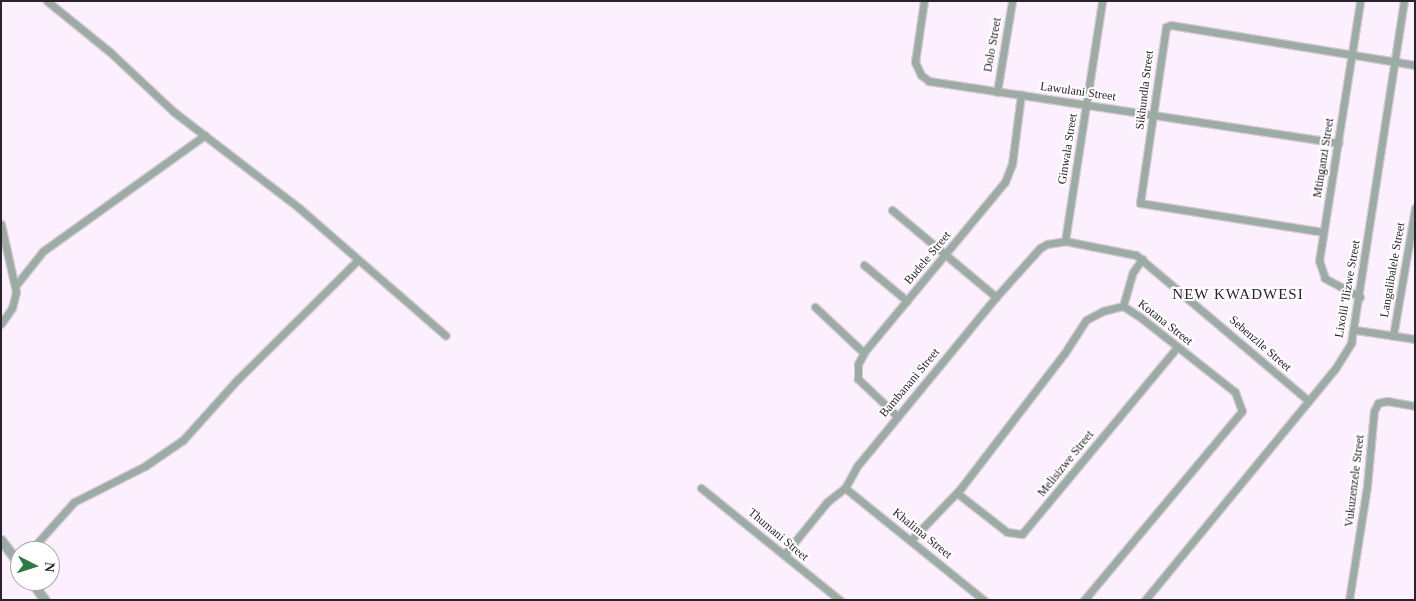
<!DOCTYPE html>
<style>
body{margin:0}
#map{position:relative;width:1416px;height:601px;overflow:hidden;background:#fdf0fe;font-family:Georgia,serif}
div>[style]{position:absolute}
.roads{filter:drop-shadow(1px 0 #d7cbd8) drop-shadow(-1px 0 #d7cbd8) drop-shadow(0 1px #d7cbd8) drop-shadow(0 -1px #d7cbd8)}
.minor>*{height:7px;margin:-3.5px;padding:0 3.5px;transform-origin:3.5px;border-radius:3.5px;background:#9daba5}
.tertiary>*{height:9px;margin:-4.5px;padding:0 4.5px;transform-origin:4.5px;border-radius:4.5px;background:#9daba5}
span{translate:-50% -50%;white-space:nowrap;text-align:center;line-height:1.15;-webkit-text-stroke:4px #fff;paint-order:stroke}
.street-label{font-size:12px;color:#2b232b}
.quarter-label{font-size:15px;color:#2b232b;letter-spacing:1px}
.frame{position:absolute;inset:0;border:2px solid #2b232b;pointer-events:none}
.north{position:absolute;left:10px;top:541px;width:50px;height:50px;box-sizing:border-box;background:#fff;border:1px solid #aaa7aa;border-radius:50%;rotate:95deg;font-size:14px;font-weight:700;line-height:20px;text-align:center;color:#2b232b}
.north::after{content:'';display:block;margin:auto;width:18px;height:22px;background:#307a47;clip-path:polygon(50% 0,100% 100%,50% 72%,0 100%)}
</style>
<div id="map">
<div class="roads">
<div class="minor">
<div style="left:47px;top:1px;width:81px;rotate:39deg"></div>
<div style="left:110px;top:52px;width:88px;rotate:43.2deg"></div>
<div style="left:174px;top:112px;width:158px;rotate:37.5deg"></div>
<div style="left:299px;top:208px;width:194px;rotate:41deg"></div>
<div style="left:924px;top:1px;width:62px;rotate:98.4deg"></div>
<div style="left:915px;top:62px;width:14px;rotate:65deg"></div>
<div style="left:921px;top:75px;width:10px;rotate:37deg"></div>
<div style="left:929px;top:81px;width:414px;rotate:8.6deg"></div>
<div style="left:997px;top:92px;width:92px;rotate:-80.6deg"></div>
<div style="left:892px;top:210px;width:136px;rotate:39.9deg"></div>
<div style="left:1px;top:224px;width:70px;rotate:77.6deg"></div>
<div style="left:16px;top:292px;width:16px;rotate:104deg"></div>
<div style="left:12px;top:308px;width:19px;rotate:125deg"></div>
<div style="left:1323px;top:232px;width:185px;rotate:-171deg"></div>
<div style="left:1140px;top:203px;width:178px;rotate:-81.6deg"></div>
<div style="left:1166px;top:27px;width:5px;rotate:-22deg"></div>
<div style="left:1171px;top:25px;width:247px;rotate:9.3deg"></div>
<div style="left:1065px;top:241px;width:243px;rotate:-81.2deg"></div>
<div style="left:864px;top:265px;width:56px;rotate:39.9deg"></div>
<div style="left:16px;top:285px;width:43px;rotate:-51.5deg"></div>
<div style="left:43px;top:251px;width:199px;rotate:-35.6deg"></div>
<div style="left:1360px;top:297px;width:40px;rotate:-152deg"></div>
<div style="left:1325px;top:278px;width:18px;rotate:-109deg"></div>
<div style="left:1319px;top:261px;width:263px;rotate:-81deg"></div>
<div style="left:1123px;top:306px;width:35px;rotate:-74deg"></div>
<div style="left:1133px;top:272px;width:16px;rotate:-55deg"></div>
<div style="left:815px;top:307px;width:67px;rotate:43.2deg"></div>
<div style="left:1356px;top:330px;width:60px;rotate:8.7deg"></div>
<div style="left:1393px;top:336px;width:130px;rotate:-80.2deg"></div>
<div style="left:897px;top:416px;width:54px;rotate:-136.5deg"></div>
<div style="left:858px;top:379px;width:15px;rotate:-90deg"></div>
<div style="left:858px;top:364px;width:15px;rotate:-62deg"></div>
<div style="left:865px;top:351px;width:219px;rotate:-50.4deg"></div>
<div style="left:1005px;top:182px;width:19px;rotate:-69deg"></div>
<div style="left:1012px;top:164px;width:70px;rotate:-82.6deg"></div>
<div style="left:701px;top:488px;width:179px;rotate:38.9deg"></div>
<div style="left:845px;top:488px;width:179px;rotate:38.9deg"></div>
<div style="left:957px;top:493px;width:63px;rotate:38deg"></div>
<div style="left:1007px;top:532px;width:15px;rotate:8deg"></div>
<div style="left:1022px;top:534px;width:243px;rotate:-50.3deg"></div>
<div style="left:912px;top:539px;width:71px;rotate:-46.1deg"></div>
<div style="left:961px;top:488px;width:169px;rotate:-52.5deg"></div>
<div style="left:1064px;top:354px;width:40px;rotate:-57.1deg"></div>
<div style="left:1086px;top:320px;width:19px;rotate:-28deg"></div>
<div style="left:1103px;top:311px;width:21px;rotate:-14deg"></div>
<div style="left:1123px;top:306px;width:20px;rotate:33deg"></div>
<div style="left:1140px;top:317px;width:121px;rotate:38.3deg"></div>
<div style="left:1235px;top:392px;width:20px;rotate:70deg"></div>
<div style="left:1242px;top:411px;width:246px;rotate:129.9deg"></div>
<div style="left:30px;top:551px;width:66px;rotate:-48.1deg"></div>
<div style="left:74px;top:502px;width:80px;rotate:-26.9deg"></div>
<div style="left:145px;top:466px;width:46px;rotate:-34.4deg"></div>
<div style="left:183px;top:440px;width:81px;rotate:-48deg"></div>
<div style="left:237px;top:380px;width:170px;rotate:-44.8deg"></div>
<div style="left:784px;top:555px;width:68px;rotate:-50.9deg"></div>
<div style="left:827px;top:502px;width:23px;rotate:-38deg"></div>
<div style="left:845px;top:488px;width:26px;rotate:-61deg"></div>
<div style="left:858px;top:465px;width:217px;rotate:-50.6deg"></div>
<div style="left:996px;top:297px;width:66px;rotate:-48.1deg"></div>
<div style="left:1040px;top:248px;width:8px;rotate:-30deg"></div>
<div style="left:1047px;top:244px;width:18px;rotate:-9deg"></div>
<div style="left:1065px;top:241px;width:72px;rotate:11.2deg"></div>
<div style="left:1136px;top:255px;width:226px;rotate:40.2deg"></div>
<div style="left:1145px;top:600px;width:299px;rotate:-50.6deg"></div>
<div style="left:1335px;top:369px;width:31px;rotate:-58deg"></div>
<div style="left:1351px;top:343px;width:346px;rotate:-81.2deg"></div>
<div style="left:1349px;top:600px;width:115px;rotate:-81deg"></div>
<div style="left:1367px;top:486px;width:75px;rotate:-84.7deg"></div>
<div style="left:1374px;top:411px;width:9px;rotate:-63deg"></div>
<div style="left:1378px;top:403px;width:9px;rotate:-13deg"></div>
<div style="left:1387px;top:401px;width:28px;rotate:10deg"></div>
</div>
<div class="tertiary">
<div style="left:1px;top:540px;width:31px;rotate:53deg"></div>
<div style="left:31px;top:581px;width:24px;rotate:54deg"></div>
</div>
</div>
<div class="street-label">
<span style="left:993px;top:45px;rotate:-80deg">Dolo Street</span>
<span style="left:1145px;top:90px;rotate:-83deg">Sikhundla Street</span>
<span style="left:1078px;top:92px;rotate:8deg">Lawulani Street</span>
<span style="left:1068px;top:149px;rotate:-81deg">Ginwala Street</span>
<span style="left:1324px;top:158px;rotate:-81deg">Mtinganzi Street</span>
<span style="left:928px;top:258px;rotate:-50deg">Budele Street</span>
<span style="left:1393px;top:270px;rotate:-80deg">Langalibalele Street</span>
<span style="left:1348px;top:289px;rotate:-80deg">Lixolil 'Ilizwe Street</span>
<span style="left:1165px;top:323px;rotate:38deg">Kotana Street</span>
<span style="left:1260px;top:344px;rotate:41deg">Sebenzile Street</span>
<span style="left:910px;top:383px;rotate:-50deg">Bambanani Street</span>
<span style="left:1066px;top:464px;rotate:-51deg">Melisizwe Street</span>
<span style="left:1355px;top:481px;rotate:-83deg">Vukuzenzele Street</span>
<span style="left:922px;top:534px;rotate:39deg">Khalima Street</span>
<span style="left:778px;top:535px;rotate:40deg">Thumani Street</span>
</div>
<div class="quarter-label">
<span style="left:1238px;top:295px">NEW KWADWESI</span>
</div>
<div class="frame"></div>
<div class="north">N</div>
</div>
